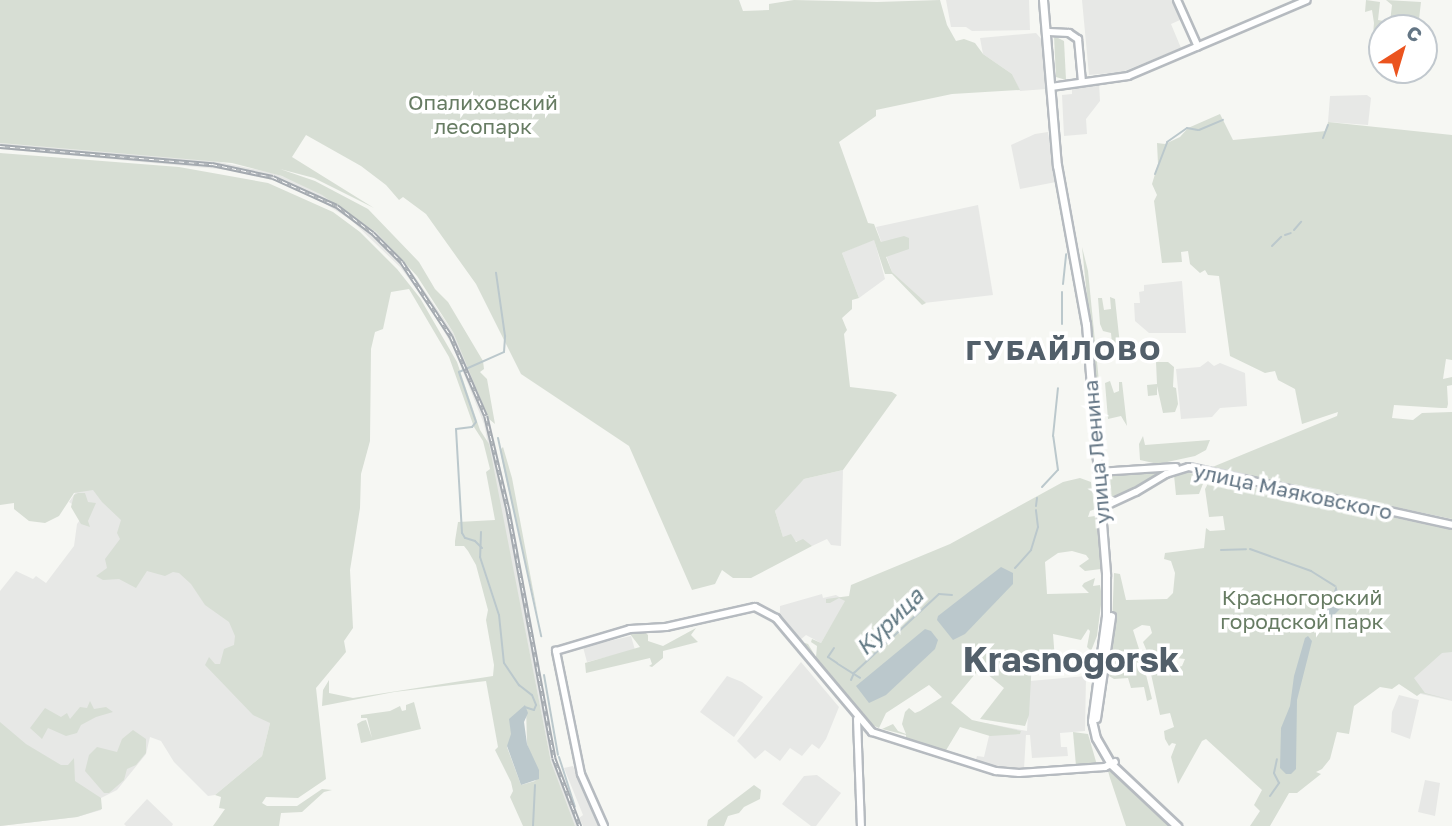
<!DOCTYPE html>
<meta charset="utf-8">
<style>
body{margin:0}
#map{position:relative;width:1452px;height:826px;overflow:hidden;background:#f6f7f3;font-family:"Golos Text",sans-serif}
div>[style]{position:absolute}
.built>*{inset:0;background:#e7e8e6}
.green>*{inset:0;background:#d7ded4}
.water>*{inset:0;background:#bbc8cc}
.stream>*{height:2px;margin:-1px;padding:0 1px;transform-origin:1px;border-radius:1px;background:#bbc8cc}
.roads{filter:drop-shadow(2px 0 #b6bbc0) drop-shadow(-2px 0 #b6bbc0) drop-shadow(0 2px #b6bbc0) drop-shadow(0 -2px #b6bbc0)}
.secondary>*{height:6px;margin:-3px;padding:0 3px;transform-origin:3px;border-radius:3px;background:#fff}
.primary>*{height:7px;margin:-3.5px;padding:0 3.5px;transform-origin:3.5px;border-radius:3.5px;background:#fff}
.rail>*{height:4.5px;margin-top:-2.25px;transform-origin:0;background:repeating-linear-gradient(90deg,#fff 0 5px,#a4aab0 0 10px);box-sizing:border-box;border-block:2px solid #a4aab0}
span{translate:-50% -50%;white-space:nowrap;text-align:center;line-height:1.15;-webkit-text-stroke:7px #fff;paint-order:stroke}
.park-label{font-size:21px;color:#677c63}
.street-label{font-size:21px;color:#647685}
.water-label{font-size:23px;color:#5f7782;font-style:italic}
.district-label{font-size:28px;color:#525f6a;font-weight:700;letter-spacing:2px}
.town-label{font-size:35px;color:#525f6a;font-weight:700}
.north{position:absolute;left:1368px;top:14px;width:70px;height:70px;box-sizing:border-box;background:#fff;border:2px solid #c1c8ce;border-radius:50%;rotate:37deg;font-size:19px;font-weight:700;line-height:28px;text-align:center;color:#647685}
.north::after{content:'';display:block;margin:auto;width:24px;height:32px;background:#eb541f;clip-path:polygon(50% 0,100% 100%,50% 72%,0 100%)}
</style>
<div id="map">
<div class="built">
<div style="clip-path:polygon(946px 0,1029px 0,1030px 30px,972px 31px,966px 27px,951px 27px)"></div>
<div style="clip-path:polygon(1082px 0,1173px 0,1180px 20px,1171px 24px,1181px 48px,1122px 72px,1089px 75px)"></div>
<div style="clip-path:polygon(1036px 33px,1044px 42px,1048px 86px,1046px 89px,1020px 91px,1012px 74px,983px 54px,980px 38px)"></div>
<div style="clip-path:polygon(1099px 82px,1100px 101px,1086px 119px,1087px 134px,1064px 136px,1062px 95px,1072px 94px,1072px 86px)"></div>
<div style="clip-path:polygon(1367px 95px,1371px 98px,1368px 125px,1328px 122px,1330px 96px)"></div>
<div style="clip-path:polygon(1048px 132px,1056px 182px,1020px 189px,1011px 145px,1035px 134px)"></div>
<div style="clip-path:polygon(0 143px,214px 161px,269px 172px,297px 181px,339px 204px,364px 221px,397px 251px,453px 332px,488px 413px,510px 511px,555px 752px,566px 792px,581px 826px,575px 826px,567px 810px,551px 762px,484px 424px,453px 347px,428px 304px,400px 267px,351px 220px,311px 195px,280px 182px,229px 170px,0 149px)"></div>
<div style="clip-path:polygon(978px 205px,993px 295px,924px 303px,892px 272px,876px 227px)"></div>
<div style="clip-path:polygon(874px 239px,885px 279px,859px 298px,842px 253px)"></div>
<div style="clip-path:polygon(1182px 281px,1186px 333px,1149px 333px,1135px 321px,1134px 303px,1140px 303px,1139px 292px,1144px 291px,1144px 285px)"></div>
<div style="clip-path:polygon(1208px 361px,1214px 366px,1220px 363px,1245px 373px,1247px 406px,1220px 408px,1212px 417px,1181px 419px,1176px 369px,1200px 367px)"></div>
<div style="clip-path:polygon(843px 470px,841px 546px,831px 545px,827px 539px,812px 546px,783px 537px,775px 511px,790px 491px,804px 479px)"></div>
<div style="clip-path:polygon(88px 475px,198px 541px,270px 723px,262px 756px,215px 795px,208px 796px,174px 762px,161px 741px,150px 737px,146px 754px,117px 790px,101px 798px,101px 810px,77px 817px,0 826px,0 591px,16px 571px,33px 579px,36px 576px,46px 583px,74px 546px,77px 524px,85px 513px,69px 502px)"></div>
<div style="clip-path:polygon(822px 594px,823px 598px,836px 595px,846px 601px,821px 643px,806px 635px,799px 641px,780px 617px,780px 606px)"></div>
<div style="clip-path:polygon(631px 636px,635px 650px,587px 662px,583px 647px)"></div>
<div style="clip-path:polygon(1443px 649px,1452px 651px,1452px 701px,1421px 694px,1406px 678px)"></div>
<div style="clip-path:polygon(801px 662px,839px 707px,826px 739px,819px 749px,812px 744px,802px 756px,790px 748px,780px 761px,765px 750px,755px 759px,737px 741px)"></div>
<div style="clip-path:polygon(727px 676px,742px 682px,763px 697px,734px 737px,700px 712px)"></div>
<div style="clip-path:polygon(1086px 676px,1085px 731px,1060px 733px,1061px 747px,1067px 747px,1068px 756px,1032px 758px,1030px 735px,1026px 735px,1024px 769px,975px 763px,977px 756px,984px 757px,989px 736px,985px 723px,1027px 731px,1030px 681px)"></div>
<div style="clip-path:polygon(1399px 695px,1419px 700px,1410px 739px,1391px 732px,1392px 712px)"></div>
<div style="clip-path:polygon(573px 766px,593px 812px,600px 826px,583px 826px,579px 818px,583px 815px,564px 768px)"></div>
<div style="clip-path:polygon(817px 775px,841px 793px,816px 826px,811px 826px,782px 804px,804px 776px)"></div>
<div style="clip-path:polygon(1425px 780px,1440px 783px,1435px 816px,1418px 812px)"></div>
<div style="clip-path:polygon(147px 799px,173px 824px,172px 826px,126px 826px,124px 824px)"></div>
</div>
<div class="green">
<div style="clip-path:polygon(0 0,739px 0,743px 11px,769px 10px,769px 4px,794px 0,877px 2px,940px 0,947px 25px,956px 41px,964px 39px,975px 43px,983px 54px,1012px 74px,1020px 90px,952px 94px,876px 110px,876px 116px,839px 142px,868px 223px,874px 224px,881px 242px,904px 236px,909px 238px,909px 249px,886px 257px,892px 272px,926px 303px,922px 305px,892px 274px,885px 274px,874px 240px,842px 253px,859px 298px,852px 300px,852px 309px,842px 318px,847px 330px,844px 334px,850px 387px,892px 392px,897px 395px,843px 470px,804px 479px,775px 511px,783px 537px,791px 534px,796px 542px,803px 539px,812px 546px,751px 578px,733px 578px,722px 570px,715px 584px,692px 590px,629px 446px,521px 374px,476px 284px,426px 214px,403px 197px,399px 200px,386px 185px,361px 166px,306px 135px,292px 157px,374px 208px,314px 178px,280px 169px,315px 181px,368px 209px,419px 262px,435px 289px,448px 302px,483px 361px,484px 369px,480px 372px,487px 379px,495px 424px,489px 419px,453px 332px,417px 276px,376px 232px,322px 195px,282px 176px,232px 163px,0 143px)"></div>
<div style="clip-path:polygon(1366px 0,1380px 2px,1378px 20px,1390px 22px,1392px 5px,1386px 0,1421px 2px,1418px 28px,1382px 28px,1382px 52px,1377px 50px,1372px 46px,1374px 23px,1372px 10px,1365px 12px)"></div>
<div style="clip-path:polygon(1054px 36px,1064px 41px,1066px 80px,1056px 77px)"></div>
<div style="clip-path:polygon(1220px 114px,1233px 140px,1326px 131px,1328px 122px,1452px 135px,1452px 360px,1446px 359px,1443px 379px,1452px 377px,1452px 385px,1447px 386px,1448px 404px,1447px 408px,1441px 408px,1394px 405px,1392px 418px,1413px 420px,1422px 413px,1452px 412px,1452px 519px,1210px 468px,1337px 416px,1338px 412px,1302px 424px,1295px 389px,1278px 380px,1275px 371px,1265px 373px,1230px 356px,1219px 276px,1208px 275px,1205px 270px,1200px 273px,1190px 264px,1188px 251px,1181px 252px,1182px 262px,1162px 263px,1154px 201px,1157px 195px,1152px 184px,1158px 164px,1157px 143px,1165px 144px,1180px 137px,1188px 128px)"></div>
<div style="clip-path:polygon(evenodd,0 153px,179px 167px,268px 183px,333px 212px,360px 232px,397px 269px,420px 298px,457px 362px,480px 430px,489px 444px,551px 762px,575px 826px,523px 826px,510px 797px,513px 791px,511px 782px,495px 750px,498px 747px,486px 681px,394px 692px,322px 706px,323px 690px,329px 680px,329px 693px,353px 698px,493px 676px,494px 665px,486px 620px,488px 610px,476px 565px,468px 551px,464px 546px,455px 546px,455px 541px,458px 522px,495px 520px,486px 472px,490px 469px,483px 441px,474px 427px,449px 357px,409px 289px,391px 292px,383px 329px,375px 332px,371px 349px,370px 441px,361px 474px,360px 508px,350px 570px,353px 628px,344px 641px,346px 652px,316px 688px,326px 779px,298px 798px,266px 797px,262px 803px,267px 806px,297px 806px,322px 789px,332px 790px,324px 792px,302px 812px,281px 813px,279px 826px,213px 826px,225px 809px,219px 808px,221px 797px,215px 795px,262px 756px,270px 723px,253px 715px,205px 665px,209px 657px,215px 664px,220px 664px,224px 649px,234px 645px,235px 636px,229px 622px,205px 605px,191px 584px,179px 573px,173px 572px,165px 576px,147px 571px,136px 588px,119px 579px,103px 580px,96px 576px,107px 568px,105px 559px,120px 539px,117px 533px,121px 520px,102px 502px,93px 490px,74px 493px,59px 516px,45px 523px,29px 521px,14px 509px,14px 503px,0 505px,0 153px,526px 706px,527px 744px,538px 776px,535px 781px,521px 785px,507px 747px,526px 706px)"></div>
<div style="clip-path:polygon(1082px 247px,1088px 271px,1099px 382px,1104px 464px)"></div>
<div style="clip-path:polygon(1110px 297px,1115px 299px,1120px 345px,1112px 344px,1111px 333px,1103px 331px,1100px 324px,1098px 298px,1102px 298px,1104px 310px,1111px 309px)"></div>
<div style="clip-path:polygon(1156px 362px,1168px 362px,1174px 367px,1173px 387px,1176px 388px,1178px 404px,1175px 412px,1163px 413px,1157px 386px,1157px 395px,1148px 396px,1147px 385px,1157px 384px)"></div>
<div style="clip-path:polygon(1110px 381px,1114px 393px,1119px 391px,1119px 382px,1122px 382px,1127px 426px,1121px 416px,1108px 419px,1105px 383px)"></div>
<div style="clip-path:polygon(1143px 436px,1145px 445px,1210px 440px,1206px 450px,1195px 456px,1158px 464px,1140px 460px,1139px 444px)"></div>
<div style="clip-path:polygon(503px 447px,512px 478px,538px 616px,507px 483px,500px 450px)"></div>
<div style="clip-path:polygon(1162px 471px,1137px 490px,1109px 501px,1107px 498px,1106px 474px)"></div>
<div style="clip-path:polygon(1178px 471px,1206px 476px,1199px 494px,1176px 495px,1174px 475px)"></div>
<div style="clip-path:polygon(1080px 478px,1091px 482px,1092px 492px,1097px 498px,1098px 508px,1090px 511px,1088px 517px,1095px 516px,1100px 526px,1101px 569px,1085px 571px,1079px 566px,1089px 559px,1086px 555px,1072px 551px,1058px 553px,1045px 562px,1047px 594px,1089px 593px,1082px 586px,1084px 583px,1095px 578px,1093px 586px,1100px 585px,1102px 597px,1097px 636px,1091px 651px,1087px 647px,1090px 631px,1088px 629px,1081px 640px,1053px 634px,1055px 660px,1032px 660px,1029px 715px,1025px 726px,980px 719px,1004px 688px,980px 668px,951px 703px,972px 720px,1021px 731px,1020px 734px,990px 736px,960px 727px,945px 752px,906px 738px,906px 735px,882px 729px,893px 724px,898px 731px,906px 734px,902px 724px,905px 712px,909px 708px,915px 713px,920px 711px,942px 697px,929px 685px,886px 713px,879px 728px,870px 724px,804px 645px,805px 643px,808px 644px,816px 657px,817px 646px,811px 642px,812px 639px,821px 643px,845px 601px,839px 598px,830px 603px,826px 603px,826px 599px,849px 596px,851px 585px,950px 544px,1063px 482px)"></div>
<div style="clip-path:polygon(1211px 478px,1452px 530px,1452px 652px,1442px 653px,1414px 678px,1425px 693px,1452px 700px,1421px 693px,1417px 696px,1399px 684px,1392px 689px,1380px 687px,1354px 706px,1349px 734px,1337px 732px,1330px 759px,1322px 769px,1316px 772px,1321px 774px,1297px 793px,1289px 793px,1270px 826px,1250px 826px,1260px 811px,1254px 805px,1262px 790px,1206px 739px,1202px 741px,1178px 784px,1171px 757px,1176px 744px,1172px 743px,1169px 746px,1165px 739px,1164px 731px,1174px 727px,1170px 713px,1160px 715px,1151px 674px,1166px 669px,1170px 662px,1172px 669px,1182px 666px,1185px 659px,1168px 657px,1163px 661px,1151px 661px,1143px 642px,1152px 633px,1150px 626px,1142px 625px,1133px 630px,1139px 649px,1111px 653px,1114px 573px,1120px 574px,1126px 600px,1167px 599px,1173px 593px,1175px 573px,1171px 561px,1164px 559px,1165px 553px,1204px 548px,1206px 528px,1210px 531px,1225px 530px,1223px 516px,1209px 517px,1205px 489px)"></div>
<div style="clip-path:polygon(78px 493px,85px 493px,88px 502px,96px 503px,88px 521px,90px 527px,81px 524px,71px 507px,74px 495px)"></div>
<div style="clip-path:polygon(696px 628px,691px 635px,698px 642px,663px 651px,663px 658px,652px 667px,649px 666px,652px 664px,650px 658px,586px 673px,585px 663px,640px 647px,630px 634px,645px 632px,648px 635px,648px 641px,663px 646px)"></div>
<div style="clip-path:polygon(1141px 654px,1152px 699px,1147px 701px,1144px 687px,1131px 688px,1128px 678px,1114px 679px,1109px 676px,1112px 659px)"></div>
<div style="clip-path:polygon(90px 701px,94px 709px,106px 707px,113px 712px,96px 717px,81px 725px,77px 733px,66px 736px,48px 728px,42px 739px,30px 728px,45px 708px,61px 717px,67px 713px,70px 719px,80px 707px,87px 708px)"></div>
<div style="clip-path:polygon(414px 702px,421px 729px,361px 743px,357px 724px,362px 721px,366px 720px,372px 738px,367px 718px,361px 718px,361px 715px,390px 711px,400px 706px,402px 711px,406px 710px,406px 705px)"></div>
<div style="clip-path:polygon(0 722px,26px 744px,61px 765px,68px 765px,74px 758px,75px 781px,101px 798px,102px 809px,77px 817px,0 826px)"></div>
<div style="clip-path:polygon(133px 730px,146px 739px,146px 753px,136px 765px,127px 769px,124px 780px,109px 793px,104px 793px,85px 771px,89px 755px,97px 747px,117px 752px,122px 739px)"></div>
<div style="clip-path:polygon(1073px 732px,1088px 734px,1097px 765px,1076px 766px)"></div>
<div style="clip-path:polygon(1112px 769px,1174px 826px,1126px 826px,1110px 778px,1108px 771px)"></div>
<div style="clip-path:polygon(754px 785px,761px 790px,760px 799px,744px 807px,739px 813px,728px 816px,724px 826px,707px 826px,708px 820px)"></div>
</div>
<div class="water">
<div style="clip-path:polygon(1001px 567px,1013px 573px,1013px 584px,965px 634px,953px 640px,937px 620px,938px 616px)"></div>
<div style="clip-path:polygon(1336px 585px,1339px 596px,1344px 599px,1342px 607px,1319px 630px,1308px 630px,1309px 621px,1330px 605px)"></div>
<div style="clip-path:polygon(925px 629px,931px 631px,938px 640px,935px 649px,886px 695px,869px 703px,856px 686px)"></div>
<div style="clip-path:polygon(1308px 636px,1312px 641px,1297px 700px,1296px 769px,1291px 774px,1286px 774px,1280px 768px,1281px 728px,1290px 706px,1294px 676px,1305px 638px)"></div>
<div style="clip-path:polygon(525px 705px,528px 713px,524px 722px,527px 744px,539px 770px,539px 779px,521px 785px,507px 746px,511px 734px,509px 719px)"></div>
</div>
<div class="stream">
<div style="left:1199px;top:130px;width:26px;rotate:-23deg"></div>
<div style="left:1323px;top:138px;width:14px;rotate:-69deg"></div>
<div style="left:1155px;top:174px;width:34px;rotate:-69deg"></div>
<div style="left:1167px;top:142px;width:24px;rotate:-35deg"></div>
<div style="left:1187px;top:128px;width:11px;rotate:10deg"></div>
<div style="left:1294px;top:230px;width:11px;rotate:-49deg"></div>
<div style="left:1285px;top:235px;width:6px;rotate:-18deg"></div>
<div style="left:1272px;top:246px;width:13px;rotate:-45deg"></div>
<div style="left:1063px;top:284px;width:30px;rotate:-84deg"></div>
<div style="left:1062px;top:324px;width:32px;rotate:-90deg"></div>
<div style="left:498px;top:438px;width:203px;rotate:77.7deg"></div>
<div style="left:1042px;top:487px;width:23px;rotate:-47deg"></div>
<div style="left:1058px;top:470px;width:34px;rotate:-98deg"></div>
<div style="left:1053px;top:436px;width:48px;rotate:-84.1deg"></div>
<div style="left:1036px;top:506px;width:8px;rotate:-83deg"></div>
<div style="left:481px;top:532px;width:25px;rotate:92deg"></div>
<div style="left:480px;top:557px;width:61px;rotate:71.9deg"></div>
<div style="left:499px;top:615px;width:48px;rotate:84.1deg"></div>
<div style="left:504px;top:663px;width:27px;rotate:56deg"></div>
<div style="left:519px;top:685px;width:16px;rotate:38deg"></div>
<div style="left:532px;top:695px;width:11px;rotate:68deg"></div>
<div style="left:536px;top:705px;width:5px;rotate:112deg"></div>
<div style="left:534px;top:710px;width:9px;rotate:-162deg"></div>
<div style="left:482px;top:548px;width:10px;rotate:-135deg"></div>
<div style="left:475px;top:541px;width:10px;rotate:-163deg"></div>
<div style="left:465px;top:538px;width:6px;rotate:-121deg"></div>
<div style="left:462px;top:533px;width:104px;rotate:-93.3deg"></div>
<div style="left:456px;top:429px;width:16px;rotate:-7deg"></div>
<div style="left:472px;top:427px;width:6px;rotate:-51deg"></div>
<div style="left:476px;top:422px;width:53px;rotate:-108.8deg"></div>
<div style="left:459px;top:372px;width:49px;rotate:-24deg"></div>
<div style="left:504px;top:352px;width:16px;rotate:-86deg"></div>
<div style="left:505px;top:336px;width:64px;rotate:-98.1deg"></div>
<div style="left:1250px;top:549px;width:65px;rotate:19.8deg"></div>
<div style="left:1311px;top:571px;width:28px;rotate:32deg"></div>
<div style="left:1221px;top:550px;width:25px;rotate:-2deg"></div>
<div style="left:1015px;top:568px;width:24px;rotate:-48deg"></div>
<div style="left:1031px;top:550px;width:24px;rotate:-73deg"></div>
<div style="left:1038px;top:527px;width:17px;rotate:-97deg"></div>
<div style="left:1343px;top:599px;width:34px;rotate:-7deg"></div>
<div style="left:834px;top:648px;width:11px;rotate:124deg"></div>
<div style="left:828px;top:657px;width:11px;rotate:34deg"></div>
<div style="left:838px;top:664px;width:26px;rotate:32deg"></div>
<div style="left:544px;top:675px;width:81px;rotate:80.1deg"></div>
<div style="left:851px;top:680px;width:8px;rotate:-67deg"></div>
<div style="left:854px;top:673px;width:116px;rotate:-42.9deg"></div>
<div style="left:939px;top:594px;width:13px;rotate:4deg"></div>
<div style="left:559px;top:757px;width:52px;rotate:72.3deg"></div>
<div style="left:1270px;top:796px;width:16px;rotate:-55deg"></div>
<div style="left:1279px;top:783px;width:11px;rotate:-117deg"></div>
<div style="left:1274px;top:773px;width:14px;rotate:-78deg"></div>
<div style="left:533px;top:826px;width:41px;rotate:-87.2deg"></div>
</div>
<div class="roads">
<div class="secondary">
<div style="left:1177px;top:0;width:51px;rotate:65.9deg"></div>
<div style="left:1049px;top:32px;width:20px;rotate:3deg"></div>
<div style="left:1069px;top:33px;width:11px;rotate:34deg"></div>
<div style="left:1078px;top:39px;width:43px;rotate:84.7deg"></div>
<div style="left:1051px;top:87px;width:78px;rotate:-8.1deg"></div>
<div style="left:1128px;top:76px;width:194px;rotate:-23deg"></div>
<div style="left:1098px;top:472px;width:78px;rotate:-3.7deg"></div>
<div style="left:1101px;top:508px;width:38px;rotate:-25deg"></div>
<div style="left:1136px;top:492px;width:35px;rotate:-31deg"></div>
<div style="left:1166px;top:474px;width:24px;rotate:-17deg"></div>
<div style="left:1189px;top:467px;width:269px;rotate:12.4deg"></div>
<div style="left:857px;top:719px;width:107px;rotate:87.9deg"></div>
<div style="left:604px;top:826px;width:57px;rotate:-113.9deg"></div>
<div style="left:581px;top:774px;width:126px;rotate:-101.5deg"></div>
<div style="left:556px;top:651px;width:77px;rotate:-16.6deg"></div>
<div style="left:630px;top:629px;width:36px;rotate:-3deg"></div>
<div style="left:666px;top:627px;width:91px;rotate:-12.7deg"></div>
<div style="left:755px;top:607px;width:24px;rotate:28deg"></div>
<div style="left:776px;top:618px;width:149px;rotate:49.9deg"></div>
<div style="left:872px;top:732px;width:130px;rotate:17.5deg"></div>
<div style="left:996px;top:771px;width:23px;rotate:5deg"></div>
<div style="left:1019px;top:773px;width:86px;rotate:-4deg"></div>
<div style="left:1105px;top:767px;width:11px;rotate:-27deg"></div>
</div>
<div class="primary">
<div style="left:1043px;top:0;width:166px;rotate:85.2deg"></div>
<div style="left:1057px;top:165px;width:162px;rotate:79.7deg"></div>
<div style="left:1086px;top:324px;width:252px;rotate:85.4deg"></div>
<div style="left:1106px;top:575px;width:41px;rotate:90deg"></div>
<div style="left:1106px;top:616px;width:106px;rotate:97.6deg"></div>
<div style="left:1092px;top:721px;width:17px;rotate:77deg"></div>
<div style="left:1096px;top:738px;width:30px;rotate:60deg"></div>
<div style="left:1111px;top:764px;width:91px;rotate:43.2deg"></div>
<div style="left:1096px;top:718px;width:103px;rotate:-81.6deg"></div>
</div>
</div>
<div class="rail">
<div style="left:0;top:146px;width:213px;rotate:4.9deg"></div>
<div style="left:212px;top:164px;width:62px;rotate:12deg"></div>
<div style="left:273px;top:177px;width:70px;rotate:24.4deg"></div>
<div style="left:337px;top:206px;width:45px;rotate:36.9deg"></div>
<div style="left:373px;top:233px;width:41px;rotate:45deg"></div>
<div style="left:402px;top:262px;width:89px;rotate:56.5deg"></div>
<div style="left:451px;top:336px;width:87px;rotate:66.4deg"></div>
<div style="left:486px;top:416px;width:96px;rotate:76.7deg"></div>
<div style="left:508px;top:509px;width:253px;rotate:79.5deg"></div>
<div style="left:554px;top:758px;width:73px;rotate:69.1deg"></div>
</div>
<div class="park-label">
<span style="left:483px;top:114px">Опалиховский<br>лесопарк</span>
<span style="left:1302px;top:609px">Красногорский<br>городской парк</span>
</div>
<div class="street-label">
<span style="left:1096px;top:452px;rotate:-95deg">улица Ленина</span>
<span style="left:1293px;top:491px;rotate:12deg">улица Маяковского</span>
</div>
<div class="water-label">
<span style="left:889px;top:621px;rotate:-45deg">Курица</span>
</div>
<div class="district-label">
<span style="left:1064px;top:350px">ГУБАЙЛОВО</span>
</div>
<div class="town-label">
<span style="left:1071px;top:659px">Krasnogorsk</span>
</div>
<div class="north">С</div>
</div>
